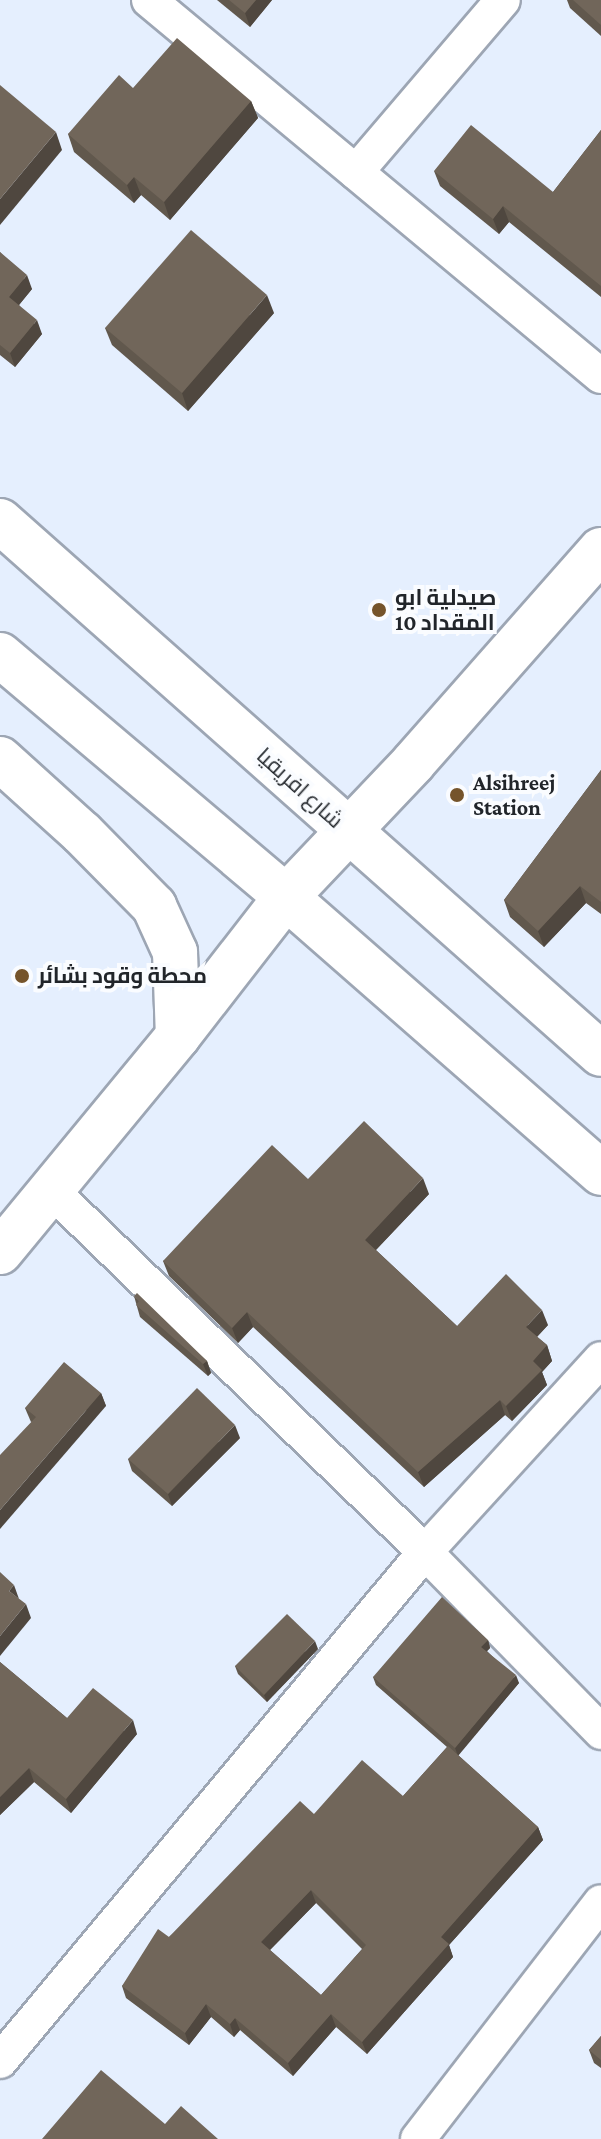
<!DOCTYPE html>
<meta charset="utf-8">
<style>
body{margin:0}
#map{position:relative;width:601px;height:2139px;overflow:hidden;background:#e5effe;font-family:"Crimson Pro",Cairo,serif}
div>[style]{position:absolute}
.roads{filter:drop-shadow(2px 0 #9da6b4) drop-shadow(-2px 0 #9da6b4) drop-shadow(0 2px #9da6b4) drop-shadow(0 -2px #9da6b4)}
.minor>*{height:34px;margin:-17px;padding:0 17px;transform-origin:17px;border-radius:17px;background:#fff}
.tertiary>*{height:44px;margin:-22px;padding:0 22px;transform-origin:22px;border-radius:22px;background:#fff}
.wall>*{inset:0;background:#61584d}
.shaded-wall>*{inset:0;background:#4f473f}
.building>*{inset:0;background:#71665a}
.dots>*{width:22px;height:22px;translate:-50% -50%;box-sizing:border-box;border:4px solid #fafcff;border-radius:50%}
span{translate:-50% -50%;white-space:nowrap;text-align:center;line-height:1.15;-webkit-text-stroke:8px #fafcff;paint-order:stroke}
.poi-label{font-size:22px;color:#21252a;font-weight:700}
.left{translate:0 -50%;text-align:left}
.street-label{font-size:22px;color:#21252a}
</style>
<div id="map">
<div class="roads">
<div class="minor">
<div style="left:149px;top:0;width:588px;rotate:39.76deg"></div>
<div style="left:356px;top:172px;width:226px;rotate:-49.5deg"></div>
<div style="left:52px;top:1191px;width:519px;rotate:44.06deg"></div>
<div style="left:425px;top:1552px;width:252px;rotate:45.6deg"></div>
<div style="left:0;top:2061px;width:663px;rotate:-50.14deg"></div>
<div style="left:425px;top:1552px;width:261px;rotate:-47.6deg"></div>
<div style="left:418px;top:2139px;width:299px;rotate:-52.3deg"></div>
</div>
<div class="tertiary">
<div style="left:0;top:521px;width:803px;rotate:41.57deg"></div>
<div style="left:0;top:655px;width:375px;rotate:40.2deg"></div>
<div style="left:286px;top:897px;width:419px;rotate:41.2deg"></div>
<div style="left:0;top:759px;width:110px;rotate:42.1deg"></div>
<div style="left:82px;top:833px;width:103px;rotate:45.4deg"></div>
<div style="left:154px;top:906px;width:51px;rotate:65.5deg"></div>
<div style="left:175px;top:952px;width:84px;rotate:88deg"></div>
<div style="left:0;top:1252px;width:280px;rotate:-50.5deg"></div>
<div style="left:178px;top:1036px;width:176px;rotate:-52.2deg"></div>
<div style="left:286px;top:897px;width:185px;rotate:-46.5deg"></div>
<div style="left:413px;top:763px;width:284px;rotate:-48.6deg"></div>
</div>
</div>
<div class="wall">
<div style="clip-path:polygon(217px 0,272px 0,250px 27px)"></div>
<div style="clip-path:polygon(567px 0,601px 0,601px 36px,570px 8px)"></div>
<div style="clip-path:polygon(133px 88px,251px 101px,258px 118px,170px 220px,141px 195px,134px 203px,74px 152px,68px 134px)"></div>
<div style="clip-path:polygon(601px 130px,601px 297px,509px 222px,499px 234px,440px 186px,434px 171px,553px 192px)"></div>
<div style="clip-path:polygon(0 252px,32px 289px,19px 305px,42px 334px,15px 367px,0 355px)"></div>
<div style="clip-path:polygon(274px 313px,188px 411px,112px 345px,105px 328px)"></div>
<div style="clip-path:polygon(601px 770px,601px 914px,586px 903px,544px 947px,510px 917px,504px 900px)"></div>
<div style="clip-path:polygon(308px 1179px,429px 1194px,376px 1250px,457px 1326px,548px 1325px,537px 1337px,547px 1345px,552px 1361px,542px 1372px,547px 1385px,512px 1421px,505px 1415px,424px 1487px,253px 1327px,238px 1343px,169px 1276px,163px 1261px)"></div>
<div style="clip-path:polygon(134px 1296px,207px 1361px,211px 1373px,208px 1376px,140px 1317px)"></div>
<div style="clip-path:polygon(101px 1393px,106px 1406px,31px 1422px,25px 1408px)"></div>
<div style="clip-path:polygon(240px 1438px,172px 1506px,132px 1471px,128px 1459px)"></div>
<div style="clip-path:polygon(evenodd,488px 1640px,490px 1648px,487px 1651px,519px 1683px,458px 1755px,538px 1827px,543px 1840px,449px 1945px,453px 1957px,367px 2054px,336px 2027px,293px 2076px,240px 2030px,234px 2037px,211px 2017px,189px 2045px,126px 1998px,122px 1986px,169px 1937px,314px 1814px,403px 1796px,447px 1747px,376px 1685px,373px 1677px,488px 1640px,316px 1903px,362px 1949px,321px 1995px,270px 1950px,316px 1903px)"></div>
<div style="clip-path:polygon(318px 1649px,267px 1702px,238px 1674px,235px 1666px)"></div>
<div style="clip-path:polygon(0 1662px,67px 1718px,137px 1734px,71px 1813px,34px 1782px,0 1815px)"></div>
<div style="clip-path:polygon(601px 2036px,601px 2068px,594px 2063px,589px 2050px)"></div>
</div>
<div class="shaded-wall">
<div style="clip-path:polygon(256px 0,272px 0,250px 27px,245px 13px)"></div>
<div style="clip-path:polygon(251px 101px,258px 118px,170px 220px,164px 202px)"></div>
<div style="clip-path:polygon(56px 132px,62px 150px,0 225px,0 199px)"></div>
<div style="clip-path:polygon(134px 177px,141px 195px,134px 203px,127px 185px)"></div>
<div style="clip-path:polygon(503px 206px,509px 222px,499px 234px,493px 219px)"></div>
<div style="clip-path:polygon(27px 275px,32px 289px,14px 311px,9px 297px)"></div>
<div style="clip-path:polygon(267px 295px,274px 313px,188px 411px,182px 393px)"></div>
<div style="clip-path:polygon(37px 320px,42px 334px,15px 367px,10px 353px)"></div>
<div style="clip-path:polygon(580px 886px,586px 903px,544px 947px,538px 931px)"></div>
<div style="clip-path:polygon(423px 1178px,429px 1194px,371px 1255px,365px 1240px)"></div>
<div style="clip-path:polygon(542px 1310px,548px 1325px,532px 1342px,526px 1327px)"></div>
<div style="clip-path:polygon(247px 1312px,253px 1327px,238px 1343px,232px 1328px)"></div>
<div style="clip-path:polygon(547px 1345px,552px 1361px,542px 1372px,547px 1385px,512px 1421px,506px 1406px,533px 1361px)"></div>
<div style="clip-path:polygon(207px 1361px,211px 1373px,208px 1376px,203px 1364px)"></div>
<div style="clip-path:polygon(101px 1393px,106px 1406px,0 1529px,0 1510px)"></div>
<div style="clip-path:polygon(500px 1400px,505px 1415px,424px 1487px,418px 1472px)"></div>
<div style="clip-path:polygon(235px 1425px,240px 1438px,172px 1506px,168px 1494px)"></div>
<div style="clip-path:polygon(14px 1585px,19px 1599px,9px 1591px)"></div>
<div style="clip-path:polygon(26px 1604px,31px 1618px,0 1656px,0 1636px)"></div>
<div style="clip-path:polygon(488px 1640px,490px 1648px,484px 1654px,481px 1647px)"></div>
<div style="clip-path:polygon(315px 1641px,318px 1649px,267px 1702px,264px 1695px)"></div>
<div style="clip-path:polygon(516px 1675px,519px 1683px,458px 1756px,455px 1748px)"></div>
<div style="clip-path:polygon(133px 1720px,137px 1734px,71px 1813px,66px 1799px)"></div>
<div style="clip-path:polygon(29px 1768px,34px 1782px,0 1815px,0 1797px)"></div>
<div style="clip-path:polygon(538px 1827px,543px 1840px,449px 1945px,453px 1957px,367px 2054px,362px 2042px,441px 1937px)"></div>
<div style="clip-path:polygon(311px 1890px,316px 1903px,266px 1954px,261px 1942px)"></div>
<div style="clip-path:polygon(206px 2004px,211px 2017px,189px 2045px,185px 2033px)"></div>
<div style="clip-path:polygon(331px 2014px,336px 2027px,293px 2076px,288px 2063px)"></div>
<div style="clip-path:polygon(235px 2018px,240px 2030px,234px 2037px,230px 2024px)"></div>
</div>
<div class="building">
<div style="clip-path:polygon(229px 0,256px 0,245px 13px)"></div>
<div style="clip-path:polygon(573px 0,601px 0,601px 25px)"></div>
<div style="clip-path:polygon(177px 38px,251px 101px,164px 202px,134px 177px,127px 185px,68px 134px,119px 75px,133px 88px)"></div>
<div style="clip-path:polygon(0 85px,56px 132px,0 199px)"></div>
<div style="clip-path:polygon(471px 125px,553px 192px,601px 130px,601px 286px,503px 206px,493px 219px,434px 171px)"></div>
<div style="clip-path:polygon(191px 230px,267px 295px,182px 393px,105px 328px)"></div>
<div style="clip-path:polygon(0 252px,27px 275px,9px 297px,37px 320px,10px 353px,0 345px)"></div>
<div style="clip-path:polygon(601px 770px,601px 902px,580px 886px,538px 931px,504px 900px)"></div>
<div style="clip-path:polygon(364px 1121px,423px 1178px,365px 1240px,457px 1326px,506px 1274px,542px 1310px,526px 1327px,547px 1345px,533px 1361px,542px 1370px,506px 1406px,500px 1400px,418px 1472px,247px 1312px,232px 1328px,163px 1261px,272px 1145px,308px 1179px)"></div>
<div style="clip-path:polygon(137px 1293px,207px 1361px,203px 1364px,136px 1305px,139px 1301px,134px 1296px)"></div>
<div style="clip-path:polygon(64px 1362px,101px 1393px,0 1510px,0 1455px,36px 1417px,25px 1408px)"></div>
<div style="clip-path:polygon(197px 1388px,235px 1425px,168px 1494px,128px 1459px)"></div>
<div style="clip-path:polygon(0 1572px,14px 1585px,9px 1591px,26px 1604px,0 1636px)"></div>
<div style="clip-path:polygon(442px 1597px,488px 1640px,481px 1647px,516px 1675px,455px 1748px,373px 1677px)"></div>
<div style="clip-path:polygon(287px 1614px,315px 1641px,264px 1695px,235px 1666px)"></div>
<div style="clip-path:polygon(0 1662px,67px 1718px,93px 1688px,133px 1720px,66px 1799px,29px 1768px,0 1797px)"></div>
<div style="clip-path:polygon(evenodd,448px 1746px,538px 1827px,441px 1937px,449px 1944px,362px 2042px,331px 2014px,288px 2063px,235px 2018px,230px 2024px,206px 2004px,185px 2033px,122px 1986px,158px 1929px,169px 1937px,300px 1801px,314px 1814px,362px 1760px,403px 1796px,448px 1746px,311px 1890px,366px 1945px,321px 1995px,261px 1942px,311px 1890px)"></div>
<div style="clip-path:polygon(601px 2036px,601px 2060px,589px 2050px)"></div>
<div style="clip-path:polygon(101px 2070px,165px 2124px,181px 2106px,218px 2139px,42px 2139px)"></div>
</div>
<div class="dots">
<div style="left:379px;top:610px;background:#75542b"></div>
<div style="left:457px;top:795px;background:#75542b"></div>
<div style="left:22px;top:976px;background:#75542b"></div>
</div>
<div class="poi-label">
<span class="left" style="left:395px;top:610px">صيدلية ابو<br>المقداد 10</span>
<span class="left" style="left:473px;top:795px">Alsihreej<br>Station</span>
<span class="left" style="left:38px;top:976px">محطة وقود بشائر</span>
</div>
<div class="street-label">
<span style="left:300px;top:788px;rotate:42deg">شارع افريقيا</span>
</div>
</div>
